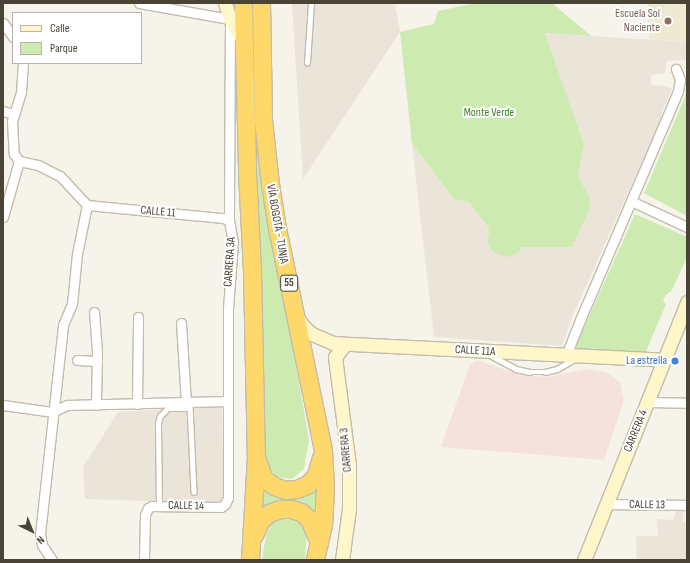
<!DOCTYPE html>
<meta charset="utf-8">
<style>
body{margin:0}
#map{position:relative;width:690px;height:563px;overflow:hidden;background:#f6f3ea;font-family:"Sofia Sans Condensed",sans-serif}
div>[style]{position:absolute}
.residential>*{inset:0;background:#eae5d8}
.education>*{inset:0;background:#efe9d3}
.medical>*{inset:0;background:#f6e2dd}
.green>*{inset:0;background:#cdebb1}
.roads{filter:drop-shadow(1px 0 #c2bcac) drop-shadow(-1px 0 #c2bcac) drop-shadow(0 1px #c2bcac) drop-shadow(0 -1px #c2bcac)}
.lane>*{height:4.5px;margin:-2.25px;padding:0 2.25px;transform-origin:2.25px;border-radius:2.25px;background:#fff}
.street>*{height:9px;margin:-4.5px;padding:0 4.5px;transform-origin:4.5px;border-radius:4.5px;background:#fff}
.secondary>*{height:13px;margin:-6.5px;padding:0 6.5px;transform-origin:6.5px;border-radius:6.5px;background:#fff6ca}
.highway>*{height:17px;margin:-8.5px;padding:0 8.5px;transform-origin:8.5px;border-radius:8.5px;background:#ffd86b}
.dots>*{width:11px;height:11px;translate:-50% -50%;box-sizing:border-box;border:2px solid #fff;border-radius:50%}
span{translate:-50% -50%;white-space:nowrap;text-align:center;line-height:1.15;-webkit-text-stroke:4px #fff;paint-order:stroke}
.shield-label span{padding:1px 3px;background:#fff;border:1px solid;border-radius:3px;-webkit-text-stroke-width:0}
.shield-label{font-size:11px;color:#4a4437;font-weight:700}
.education-label{font-size:12px;color:#785e54}
.right{translate:-100% -50%;text-align:right}
.park-label{font-size:12px;color:#428027}
.street-label{font-size:12px;color:#4a4437}
.shop-label{font-size:12px;color:#366cbe}
.frame{position:absolute;inset:0;border:4px solid #4a4437;pointer-events:none}
.legend{position:absolute;left:12px;top:12px;width:130px;height:52px;box-sizing:border-box;background:#fff;border:1px solid #b7b4af;margin:0;padding:5px 7px;list-style:none;font-size:12px;color:#4a4437}
.legend li{display:flex;align-items:center;gap:8px;height:20px}
.legend b{width:20px;border:1px solid #b7b4af}
.north{position:absolute;left:12px;top:511px;width:40px;height:40px;-webkit-text-stroke:3px #fff;paint-order:stroke;rotate:137deg;font-size:11px;font-weight:700;line-height:16px;text-align:center;color:#4a4437}
.north::after{content:'';display:block;margin:auto;width:14px;height:18px;background:#4a4437;clip-path:polygon(50% 0,100% 100%,50% 72%,0 100%)}
</style>
<div id="map">
<div class="residential">
<div style="clip-path:polygon(292px 3px,395px 3px,400px 32px,303px 179px)"></div>
<div style="clip-path:polygon(545px 33px,687px 42px,687px 60px,667px 61px,665px 73px,651px 75px,651px 85px,665px 86px,672px 89px,661px 114px,661px 120px,572px 317px,562px 346px,434px 337px,412px 144px,454px 199px,469px 202px,488px 227px,489px 233px,488px 238px,521px 247px,572px 247px,589px 211px,590px 198px,578px 176px,584px 144px)"></div>
<div style="clip-path:polygon(222px 406px,224px 497px,218px 503px,85px 499px,83px 467px,118px 412px)"></div>
<div style="clip-path:polygon(684px 510px,683px 522px,687px 523px,687px 560px,637px 560px,636px 536px,658px 536px,657px 519px,673px 520px,676px 511px)"></div>
</div>
<div class="education">
<div style="clip-path:polygon(648px 3px,687px 3px,687px 42px,649px 39px)"></div>
</div>
<div class="medical">
<div style="clip-path:polygon(477px 360px,521px 375px,547px 377px,589px 369px,608px 373px,620px 383px,624px 400px,604px 460px,441px 447px,470px 364px)"></div>
</div>
<div class="green">
<div style="clip-path:polygon(476px 3px,552px 3px,591px 36px,545px 33px,584px 144px,578px 176px,590px 198px,589px 211px,572px 247px,521px 247px,519px 252px,509px 257px,496px 254px,491px 249px,487px 242px,489px 233px,488px 227px,469px 202px,454px 199px,412px 144px,400px 32px,434px 24px,438px 11px)"></div>
<div style="clip-path:polygon(687px 92px,687px 216px,644px 193px)"></div>
<div style="clip-path:polygon(255px 131px,309px 440px,304px 469px,292px 479px,277px 477px,265px 464px)"></div>
<div style="clip-path:polygon(635px 214px,687px 237px,687px 257px,672px 290px,665px 296px,663px 301px,666px 304px,645px 354px,574px 350px)"></div>
<div style="clip-path:polygon(260px 482px,317px 482px,316px 514px,296px 501px,283px 501px,262px 510px)"></div>
<div style="clip-path:polygon(286px 517px,297px 519px,307px 531px,305px 560px,262px 560px,266px 535px,273px 523px)"></div>
</div>
<div class="roads">
<div class="lane">
<div style="left:307px;top:63px;width:60px;rotate:-86.2deg"></div>
<div style="left:490px;top:355px;width:30px;rotate:28deg"></div>
<div style="left:516px;top:369px;width:14px;rotate:12deg"></div>
<div style="left:530px;top:372px;width:15px"></div>
<div style="left:545px;top:372px;width:12px;rotate:-14deg"></div>
<div style="left:557px;top:369px;width:22px;rotate:-30deg"></div>
<div style="left:190px;top:406px;width:86px;rotate:87.3deg"></div>
<div style="left:159px;top:506px;width:83px;rotate:-90.7deg"></div>
<div style="left:158px;top:423px;width:7px;rotate:-74deg"></div>
<div style="left:160px;top:416px;width:10px;rotate:-45deg"></div>
<div style="left:167px;top:409px;width:23px"></div>
</div>
<div class="street">
<div style="left:139px;top:3px;width:92px;rotate:10deg"></div>
<div style="left:230px;top:19px;width:201px;rotate:90.3deg"></div>
<div style="left:229px;top:220px;width:22px;rotate:80deg"></div>
<div style="left:233px;top:242px;width:67px;rotate:94.3deg"></div>
<div style="left:228px;top:309px;width:189px;rotate:90deg"></div>
<div style="left:228px;top:498px;width:7px;rotate:117deg"></div>
<div style="left:225px;top:504px;width:5px;rotate:143deg"></div>
<div style="left:221px;top:507px;width:69px;rotate:-179.2deg"></div>
<div style="left:152px;top:506px;width:4px;rotate:153deg"></div>
<div style="left:148px;top:508px;width:8px;rotate:113deg"></div>
<div style="left:145px;top:515px;width:45px;rotate:91.3deg"></div>
<div style="left:3px;top:23px;width:17px;rotate:54deg"></div>
<div style="left:23px;top:63px;width:29px;rotate:94deg"></div>
<div style="left:21px;top:92px;width:30px;rotate:107deg"></div>
<div style="left:12px;top:121px;width:33px;rotate:87deg"></div>
<div style="left:14px;top:154px;width:9px;rotate:54deg"></div>
<div style="left:19px;top:161px;width:19px;rotate:12deg"></div>
<div style="left:38px;top:165px;width:25px;rotate:27deg"></div>
<div style="left:60px;top:176px;width:40px;rotate:47deg"></div>
<div style="left:3px;top:111px;width:11px;rotate:15deg"></div>
<div style="left:631px;top:201px;width:62px;rotate:24.9deg"></div>
<div style="left:87px;top:205px;width:137px;rotate:5.5deg"></div>
<div style="left:223px;top:218px;width:6px;rotate:18deg"></div>
<div style="left:3px;top:217px;width:58px;rotate:-74.1deg"></div>
<div style="left:94px;top:312px;width:40px;rotate:85.7deg"></div>
<div style="left:97px;top:352px;width:53px;rotate:91.1deg"></div>
<div style="left:181px;top:323px;width:79px;rotate:86.4deg"></div>
<div style="left:566px;top:355px;width:38px;rotate:-68deg"></div>
<div style="left:580px;top:320px;width:249px;rotate:-66.8deg"></div>
<div style="left:678px;top:91px;width:11px;rotate:-80deg"></div>
<div style="left:680px;top:80px;width:12px;rotate:-110deg"></div>
<div style="left:77px;top:360px;width:20px;rotate:3deg"></div>
<div style="left:648px;top:402px;width:39px;rotate:1deg"></div>
<div style="left:137px;top:404px;width:87px;rotate:-89.3deg"></div>
<div style="left:3px;top:405px;width:49px;rotate:8.1deg"></div>
<div style="left:52px;top:412px;width:17px;rotate:-25deg"></div>
<div style="left:67px;top:405px;width:160px;rotate:-1.4deg"></div>
<div style="left:606px;top:504px;width:81px;rotate:0.7deg"></div>
<div style="left:52px;top:560px;width:18px;rotate:-124deg"></div>
<div style="left:42px;top:545px;width:11px;rotate:-100deg"></div>
<div style="left:40px;top:534px;width:210px;rotate:-83.7deg"></div>
<div style="left:63px;top:325px;width:23px;rotate:-67deg"></div>
<div style="left:72px;top:304px;width:50px;rotate:-84.3deg"></div>
<div style="left:77px;top:254px;width:50px;rotate:-78.5deg"></div>
</div>
<div class="secondary">
<div style="left:225px;top:3px;width:17px;rotate:73deg"></div>
<div style="left:230px;top:19px;width:26px;rotate:58deg"></div>
<div style="left:296px;top:316px;width:12px;rotate:55deg"></div>
<div style="left:303px;top:326px;width:12px;rotate:42deg"></div>
<div style="left:312px;top:334px;width:23px;rotate:23deg"></div>
<div style="left:333px;top:343px;width:331px;rotate:2.9deg"></div>
<div style="left:342px;top:560px;width:51px;rotate:-82.2deg"></div>
<div style="left:349px;top:509px;width:44px;rotate:-90deg"></div>
<div style="left:349px;top:465px;width:109px;rotate:-97.4deg"></div>
<div style="left:335px;top:357px;width:16px;rotate:-52deg"></div>
<div style="left:584px;top:560px;width:278px;rotate:-68.2deg"></div>
</div>
<div class="highway">
<div style="left:243px;top:3px;width:169px;rotate:88.6deg"></div>
<div style="left:247px;top:172px;width:100px;rotate:87.1deg"></div>
<div style="left:252px;top:272px;width:184px;rotate:88.8deg"></div>
<div style="left:256px;top:456px;width:104px;rotate:93.3deg"></div>
<div style="left:261px;top:3px;width:117px;rotate:89deg"></div>
<div style="left:263px;top:120px;width:64px;rotate:83.8deg"></div>
<div style="left:270px;top:184px;width:45px;rotate:81deg"></div>
<div style="left:277px;top:228px;width:227px;rotate:78.3deg"></div>
<div style="left:323px;top:450px;width:38px;rotate:87deg"></div>
<div style="left:325px;top:488px;width:36px;rotate:93deg"></div>
<div style="left:323px;top:524px;width:37px;rotate:103deg"></div>
<div style="left:257px;top:460px;width:20px;rotate:70deg"></div>
<div style="left:264px;top:479px;width:12px;rotate:35deg"></div>
<div style="left:274px;top:486px;width:12px;rotate:20deg"></div>
<div style="left:285px;top:490px;width:12px;rotate:-5deg"></div>
<div style="left:297px;top:489px;width:12px;rotate:-24deg"></div>
<div style="left:308px;top:484px;width:12px;rotate:-48deg"></div>
<div style="left:316px;top:475px;width:18px;rotate:-74deg"></div>
<div style="left:254px;top:535px;width:17px;rotate:-65deg"></div>
<div style="left:261px;top:520px;width:11px;rotate:-41deg"></div>
<div style="left:269px;top:513px;width:12px;rotate:-20deg"></div>
<div style="left:280px;top:509px;width:11px"></div>
<div style="left:291px;top:509px;width:10px;rotate:17deg"></div>
<div style="left:301px;top:512px;width:11px;rotate:41deg"></div>
<div style="left:309px;top:519px;width:26px;rotate:67deg"></div>
</div>
</div>
<div class="dots">
<div style="left:668px;top:21px;background:#8d6e63"></div>
<div style="left:675px;top:361px;background:#3f7fe0"></div>
</div>
<div class="shield-label">
<span style="left:289px;top:283px">55</span>
</div>
<div class="education-label">
<span class="right" style="left:660px;top:21px">Escuela Sol<br>Naciente</span>
</div>
<div class="park-label">
<span style="left:489px;top:113px">Monte Verde</span>
</div>
<div class="street-label">
<span style="left:158px;top:212px;rotate:5deg">CALLE 11</span>
<span style="left:277px;top:224px;rotate:80deg">VÍA BOGOTÁ - TUNJA</span>
<span style="left:230px;top:262px;rotate:-86deg">CARRERA 3A</span>
<span style="left:475px;top:351px;rotate:3deg">CALLE 11A</span>
<span style="left:636px;top:431px;rotate:-68deg">CARRERA 4</span>
<span style="left:346px;top:450px;rotate:-95deg">CARRERA 3</span>
<span style="left:647px;top:505px;rotate:1deg">CALLE 13</span>
<span style="left:186px;top:506px;rotate:1deg">CALLE 14</span>
</div>
<div class="shop-label">
<span class="right" style="left:667px;top:361px">La estrella</span>
</div>
<div class="frame"></div>
<ul class="legend">
<li><b style="height:5px;background:#fff6ca"></b>Calle</li>
<li><b style="height:11px;background:#cdebb1"></b>Parque</li>
</ul>
<div class="north">N</div>
</div>
